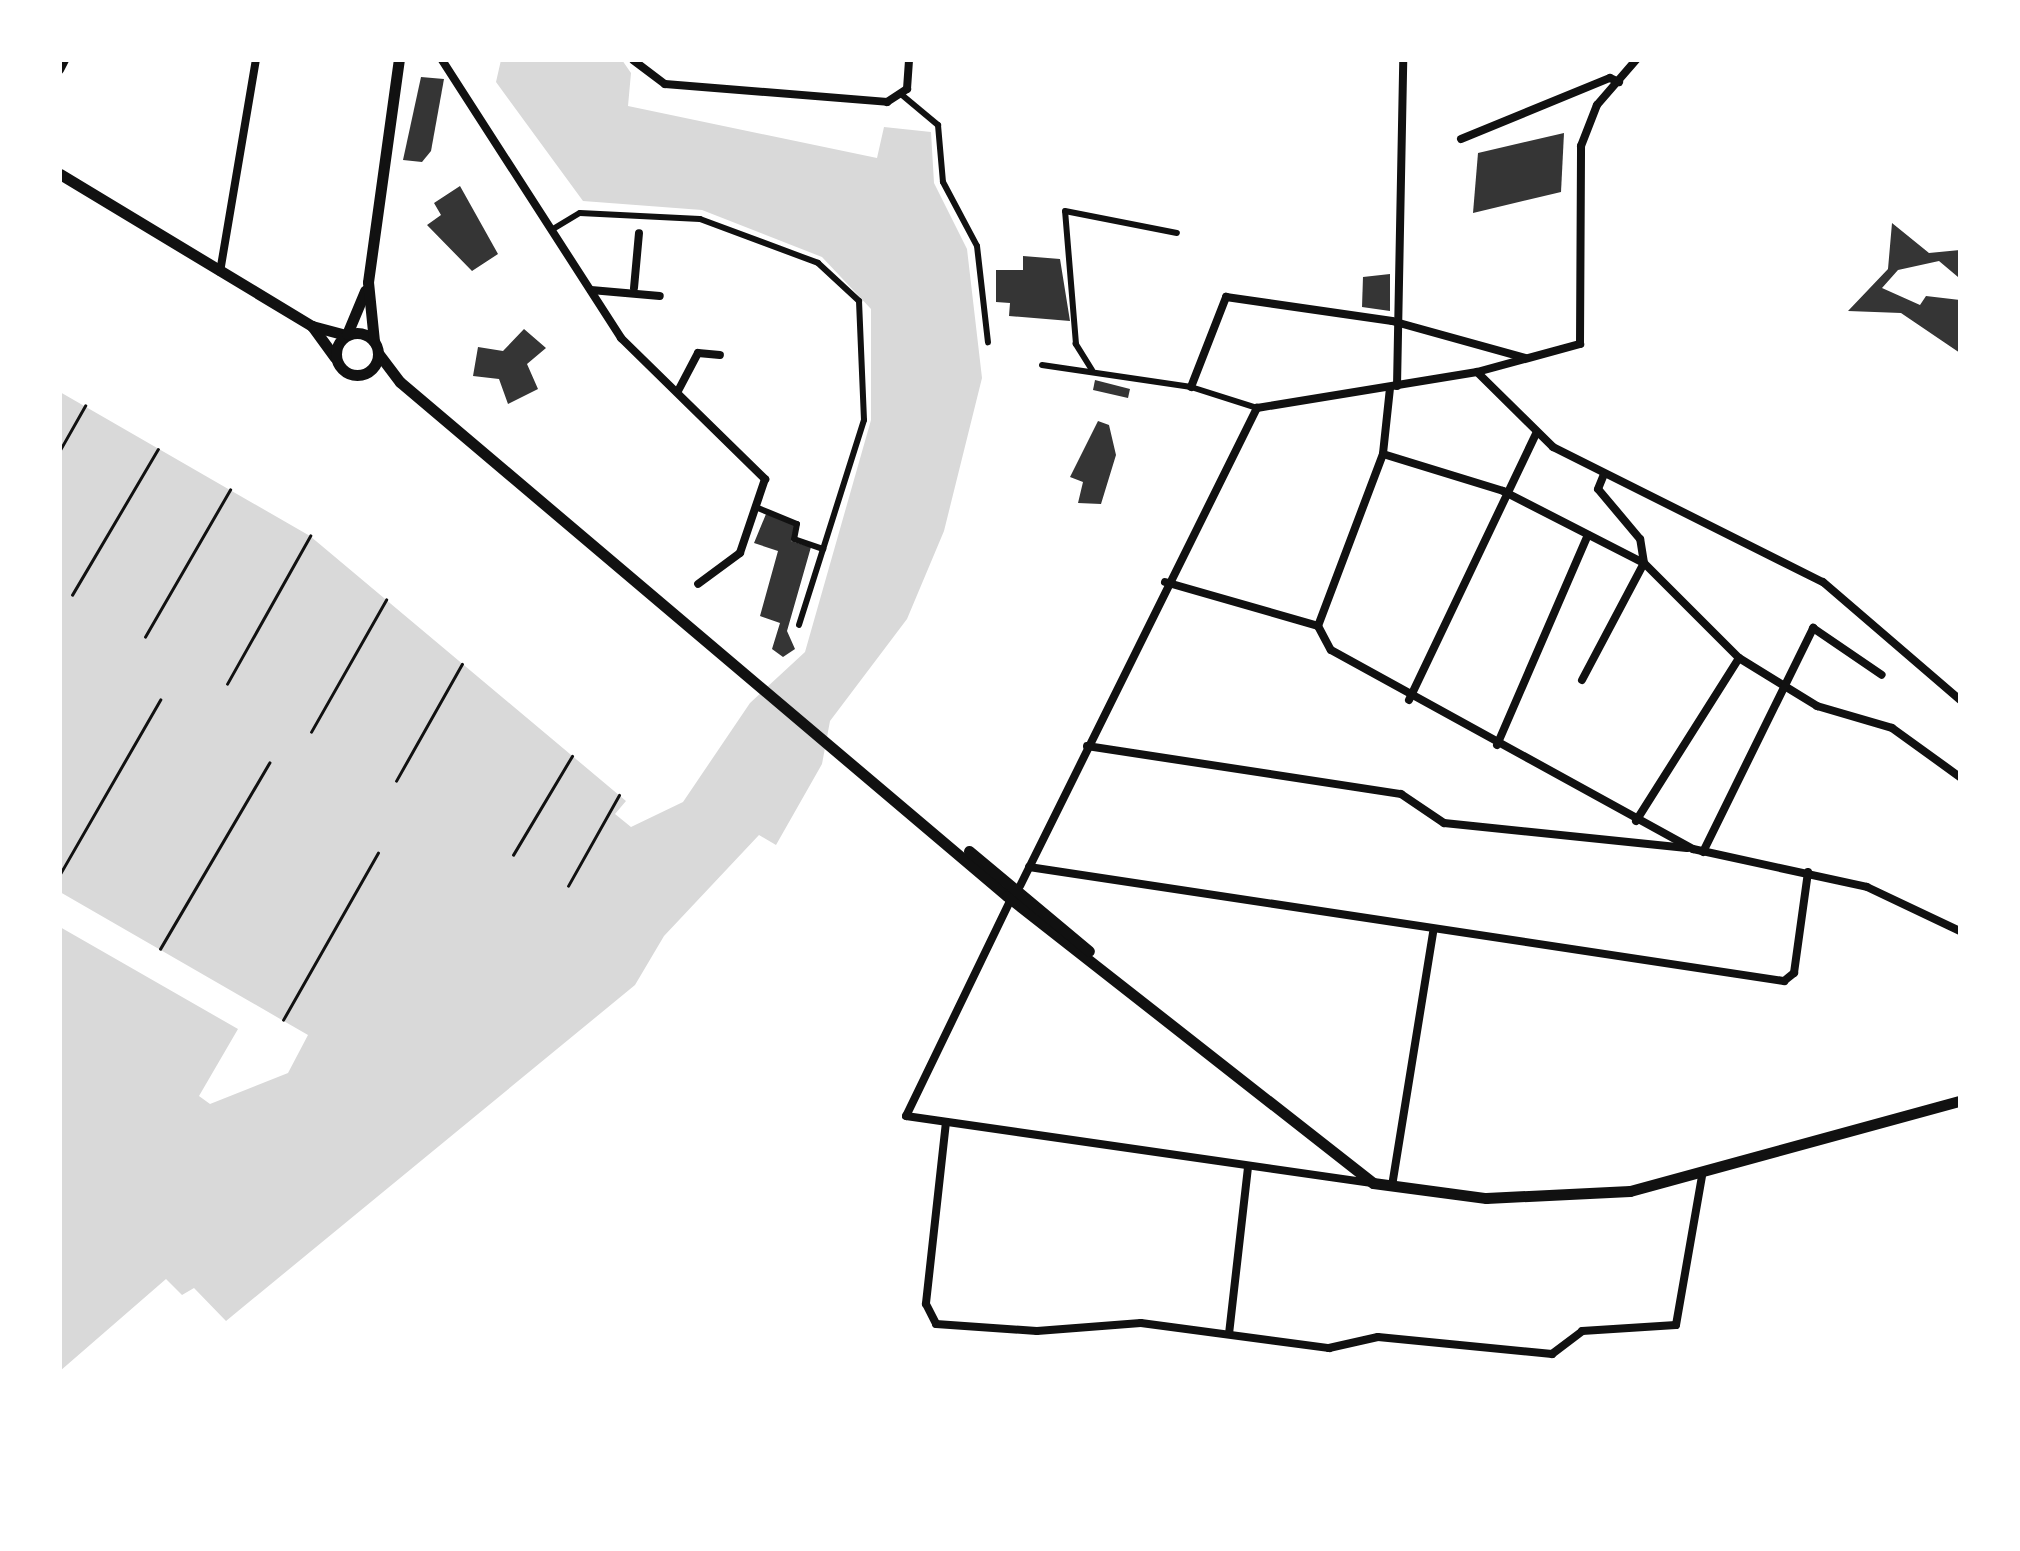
<!DOCTYPE html>
<style>
body{margin:0}
#map{position:relative;width:2020px;height:1551px;overflow:hidden;background:#fff;font-family:Manrope,sans-serif}
div>[style]{position:absolute}
.water>*{inset:0;background:#d9d9d9}
.building>*{inset:0;background:#353535}
.path>*{height:2.5px;margin:-1.25px;padding:0 1.25px;transform-origin:1.25px;border-radius:1.25px;background:#111}
.pedestrian>*{height:6px;margin:-3px;padding:0 3px;transform-origin:3px;border-radius:3px;background:#111}
.minor>*{height:8px;margin:-4px;padding:0 4px;transform-origin:4px;border-radius:4px;background:#111}
.secondary>*{height:11px;margin:-5.5px;padding:0 5.5px;transform-origin:5.5px;border-radius:5.5px;background:#111}
.secondary>.ring{margin:-5.5px;padding:0;box-sizing:content-box;background:none;border:11px solid #111;border-radius:50%}
span{translate:-50% -50%;white-space:nowrap;text-align:center;line-height:1.15;-webkit-text-stroke:8px #fff;paint-order:stroke}
.frame{position:absolute;inset:0;border:62px solid #fff;pointer-events:none}
</style>
<div id="map">
<div class="water">
<div style="clip-path:polygon(622px 60px,631px 73px,628px 106px,877px 158px,884px 127px,931px 132px,934px 183px,967px 249px,982px 378px,944px 531px,907px 619px,830px 721px,822px 764px,776px 845px,759px 835px,664px 936px,635px 985px,226px 1321px,194px 1288px,182px 1295px,166px 1279px,60px 1371px,60px 927px,238px 1029px,199px 1096px,210px 1104px,288px 1073px,308px 1035px,60px 892px,60px 392px,310px 536px,626px 801px,615px 814px,631px 827px,683px 802px,750px 703px,805px 652px,871px 420px,871px 309px,822px 257px,702px 210px,583px 201px,496px 82px,501px 60px)"></div>
</div>
<div class="building">
<div style="clip-path:polygon(421px 77px,444px 79px,431px 151px,422px 162px,403px 160px)"></div>
<div style="clip-path:polygon(1564px 133px,1561px 192px,1473px 213px,1478px 153px)"></div>
<div style="clip-path:polygon(460px 186px,498px 254px,472px 271px,427px 225px,441px 215px,434px 203px)"></div>
<div style="clip-path:polygon(1892px 223px,1929px 253px,1960px 250px,1958px 277px,1939px 261px,1898px 270px,1882px 288px,1920px 305px,1926px 296px,1960px 300px,1960px 353px,1901px 313px,1848px 311px,1888px 269px)"></div>
<div style="clip-path:polygon(1023px 256px,1060px 259px,1070px 321px,1009px 316px,1010px 303px,996px 302px,996px 270px,1023px 270px)"></div>
<div style="clip-path:polygon(1390px 274px,1390px 311px,1362px 307px,1363px 277px)"></div>
<div style="clip-path:polygon(524px 329px,546px 348px,527px 364px,538px 389px,508px 404px,499px 379px,473px 376px,478px 347px,503px 351px)"></div>
<div style="clip-path:polygon(1095px 380px,1130px 389px,1128px 398px,1093px 390px)"></div>
<div style="clip-path:polygon(1098px 421px,1109px 425px,1116px 455px,1101px 504px,1078px 503px,1083px 482px,1070px 477px)"></div>
<div style="clip-path:polygon(766px 514px,795px 525px,791px 541px,811px 547px,787px 631px,795px 649px,783px 657px,772px 649px,780px 623px,760px 616px,778px 551px,754px 543px)"></div>
</div>
<div class="path">
<div style="left:60px;top:450px;width:51px;rotate:-60.4deg"></div>
<div style="left:72px;top:595px;width:169px;rotate:-59.5deg"></div>
<div style="left:145px;top:637px;width:170px;rotate:-60deg"></div>
<div style="left:227px;top:684px;width:170px;rotate:-60.7deg"></div>
<div style="left:311px;top:732px;width:152px;rotate:-60.4deg"></div>
<div style="left:396px;top:781px;width:134px;rotate:-60.6deg"></div>
<div style="left:513px;top:855px;width:115px;rotate:-59.2deg"></div>
<div style="left:60px;top:874px;width:201px;rotate:-60.1deg"></div>
<div style="left:568px;top:886px;width:104px;rotate:-60.7deg"></div>
<div style="left:160px;top:949px;width:216px;rotate:-59.6deg"></div>
<div style="left:283px;top:1020px;width:192px;rotate:-60.4deg"></div>
</div>
<div class="pedestrian">
<div style="left:902px;top:95px;width:47px;rotate:39.8deg"></div>
<div style="left:938px;top:125px;width:57px;rotate:85deg"></div>
<div style="left:943px;top:182px;width:72px;rotate:62deg"></div>
<div style="left:977px;top:246px;width:97px;rotate:83.5deg"></div>
<div style="left:553px;top:229px;width:31px;rotate:-31deg"></div>
<div style="left:580px;top:213px;width:120px;rotate:2.9deg"></div>
<div style="left:700px;top:219px;width:126px;rotate:20.4deg"></div>
<div style="left:818px;top:263px;width:56px;rotate:42.8deg"></div>
<div style="left:859px;top:301px;width:119px;rotate:87.6deg"></div>
<div style="left:864px;top:420px;width:215px;rotate:107.6deg"></div>
<div style="left:1042px;top:365px;width:151px;rotate:8.4deg"></div>
<div style="left:1191px;top:387px;width:69px;rotate:17.7deg"></div>
<div style="left:1092px;top:370px;width:31px;rotate:-122deg"></div>
<div style="left:1076px;top:344px;width:133px;rotate:-94.7deg"></div>
<div style="left:1065px;top:211px;width:114px;rotate:11.1deg"></div>
<div style="left:758px;top:508px;width:42px;rotate:22.3deg"></div>
<div style="left:797px;top:524px;width:15px;rotate:101deg"></div>
<div style="left:794px;top:539px;width:31px;rotate:19deg"></div>
</div>
<div class="minor">
<div style="left:442px;top:60px;width:331px;rotate:57.2deg"></div>
<div style="left:621px;top:338px;width:202px;rotate:44.4deg"></div>
<div style="left:765px;top:479px;width:78px;rotate:108.7deg"></div>
<div style="left:740px;top:553px;width:52px;rotate:143.6deg"></div>
<div style="left:633px;top:60px;width:40px;rotate:37deg"></div>
<div style="left:665px;top:84px;width:223px;rotate:4.6deg"></div>
<div style="left:887px;top:102px;width:24px;rotate:-33deg"></div>
<div style="left:907px;top:89px;width:29px;rotate:-86deg"></div>
<div style="left:60px;top:70px;width:11px;rotate:-63deg"></div>
<div style="left:1461px;top:139px;width:161px;rotate:-22.3deg"></div>
<div style="left:1610px;top:78px;width:10px;rotate:24deg"></div>
<div style="left:220px;top:272px;width:215px;rotate:-80.4deg"></div>
<div style="left:634px;top:288px;width:55px;rotate:-84.8deg"></div>
<div style="left:591px;top:290px;width:69px;rotate:5deg"></div>
<div style="left:1477px;top:372px;width:107px;rotate:44.6deg"></div>
<div style="left:1553px;top:447px;width:302px;rotate:26.6deg"></div>
<div style="left:1823px;top:582px;width:181px;rotate:40.7deg"></div>
<div style="left:1397px;top:386px;width:326px;rotate:-88.9deg"></div>
<div style="left:1191px;top:387px;width:97px;rotate:-68.7deg"></div>
<div style="left:1226px;top:297px;width:168px;rotate:8.2deg"></div>
<div style="left:1392px;top:321px;width:138px;rotate:15.5deg"></div>
<div style="left:1390px;top:388px;width:66px;rotate:96.1deg"></div>
<div style="left:1383px;top:454px;width:184px;rotate:110.7deg"></div>
<div style="left:1318px;top:626px;width:27px;rotate:62deg"></div>
<div style="left:1331px;top:650px;width:413px;rotate:28.8deg"></div>
<div style="left:1693px;top:849px;width:178px;rotate:12.3deg"></div>
<div style="left:1867px;top:887px;width:103px;rotate:25.3deg"></div>
<div style="left:678px;top:391px;width:43px;rotate:-62.2deg"></div>
<div style="left:698px;top:353px;width:22px;rotate:5deg"></div>
<div style="left:1383px;top:454px;width:126px;rotate:17.1deg"></div>
<div style="left:1503px;top:491px;width:158px;rotate:27.1deg"></div>
<div style="left:1644px;top:563px;width:134px;rotate:45deg"></div>
<div style="left:1739px;top:658px;width:92px;rotate:31.6deg"></div>
<div style="left:1817px;top:706px;width:78px;rotate:16.3deg"></div>
<div style="left:1892px;top:728px;width:84px;rotate:35.8deg"></div>
<div style="left:1165px;top:582px;width:159px;rotate:16deg"></div>
<div style="left:1582px;top:680px;width:132px;rotate:-62.1deg"></div>
<div style="left:1644px;top:563px;width:24px;rotate:-99deg"></div>
<div style="left:1640px;top:539px;width:65px;rotate:-130deg"></div>
<div style="left:1598px;top:489px;width:16px;rotate:-68deg"></div>
<div style="left:1409px;top:700px;width:295px;rotate:-64.5deg"></div>
<div style="left:1497px;top:745px;width:229px;rotate:-66.6deg"></div>
<div style="left:1087px;top:746px;width:318px;rotate:8.7deg"></div>
<div style="left:1401px;top:794px;width:52px;rotate:34deg"></div>
<div style="left:1444px;top:823px;width:244px;rotate:5.9deg"></div>
<div style="left:1636px;top:821px;width:193px;rotate:-57.7deg"></div>
<div style="left:1703px;top:852px;width:250px;rotate:-63.8deg"></div>
<div style="left:1813px;top:628px;width:83px;rotate:34.3deg"></div>
<div style="left:1029px;top:867px;width:764px;rotate:8.59deg"></div>
<div style="left:1784px;top:981px;width:13px;rotate:-39deg"></div>
<div style="left:1794px;top:973px;width:102px;rotate:-82.1deg"></div>
<div style="left:1020px;top:886px;width:534px;rotate:-63.63deg"></div>
<div style="left:1257px;top:408px;width:223px;rotate:-9.3deg"></div>
<div style="left:1477px;top:372px;width:107px;rotate:-15.2deg"></div>
<div style="left:1580px;top:344px;width:198px;rotate:-89.7deg"></div>
<div style="left:1581px;top:146px;width:44px;rotate:-68.7deg"></div>
<div style="left:1597px;top:105px;width:60px;rotate:-49.1deg"></div>
<div style="left:1011px;top:899px;width:241px;rotate:115.8deg"></div>
<div style="left:906px;top:1116px;width:469px;rotate:8.2deg"></div>
<div style="left:946px;top:1122px;width:183px;rotate:96.3deg"></div>
<div style="left:926px;top:1304px;width:22px;rotate:63deg"></div>
<div style="left:936px;top:1324px;width:101px;rotate:4deg"></div>
<div style="left:1037px;top:1331px;width:104px;rotate:-4.4deg"></div>
<div style="left:1141px;top:1323px;width:190px;rotate:7.6deg"></div>
<div style="left:1329px;top:1348px;width:50px;rotate:-12.7deg"></div>
<div style="left:1378px;top:1337px;width:175px;rotate:5.6deg"></div>
<div style="left:1552px;top:1354px;width:38px;rotate:-37deg"></div>
<div style="left:1582px;top:1331px;width:94px;rotate:-3.7deg"></div>
<div style="left:1676px;top:1325px;width:151px;rotate:-80.1deg"></div>
<div style="left:1392px;top:1186px;width:257px;rotate:-80.8deg"></div>
<div style="left:1229px;top:1334px;width:169px;rotate:-83.5deg"></div>
</div>
<div class="secondary">
<div style="left:60px;top:174px;width:294px;rotate:31.1deg"></div>
<div style="left:312px;top:326px;width:35px;rotate:15deg"></div>
<div style="left:312px;top:326px;width:39px;rotate:54deg"></div>
<div class="ring" style="left:336px;top:333px;width:31px;height:31px"></div>
<div style="left:347px;top:334px;width:47px;rotate:-67.3deg"></div>
<div style="left:374px;top:341px;width:59px;rotate:-95.8deg"></div>
<div style="left:368px;top:282px;width:224px;rotate:-82.1deg"></div>
<div style="left:378px;top:353px;width:36px;rotate:53deg"></div>
<div style="left:400px;top:382px;width:795px;rotate:40.26deg"></div>
<div style="left:1007px;top:896px;width:465px;rotate:38.1deg"></div>
<div style="left:1373px;top:1183px;width:114px;rotate:7.6deg"></div>
<div style="left:1486px;top:1198px;width:144px;rotate:-2.8deg"></div>
<div style="left:1630px;top:1191px;width:342px;rotate:-15.3deg"></div>
<div style="left:969px;top:851px;width:156px;rotate:39.8deg"></div>
</div>
<div class="frame"></div>
</div>
